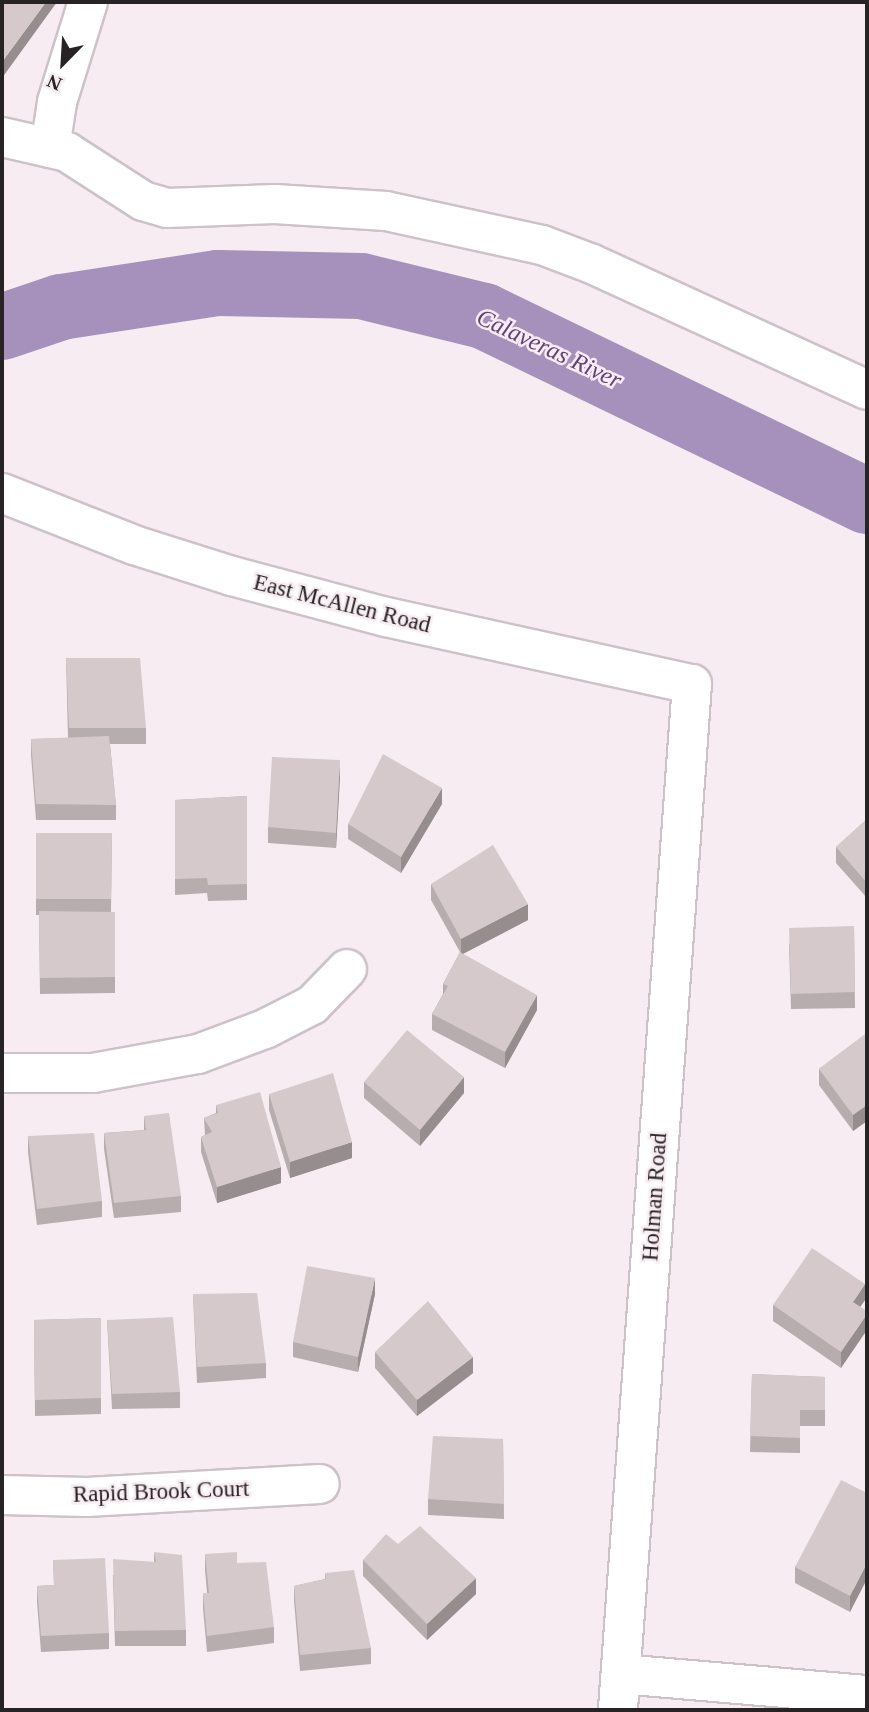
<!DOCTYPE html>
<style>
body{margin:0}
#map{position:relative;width:869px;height:1712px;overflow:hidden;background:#f7ecf1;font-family:Georgia,serif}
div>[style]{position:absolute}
.river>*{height:66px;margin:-33px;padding:0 33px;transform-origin:33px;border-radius:33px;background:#a691bc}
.roads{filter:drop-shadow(2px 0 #cdc2c8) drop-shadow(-2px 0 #cdc2c8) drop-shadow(0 2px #cdc2c8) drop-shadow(0 -2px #cdc2c8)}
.minor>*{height:38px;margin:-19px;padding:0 19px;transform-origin:19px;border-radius:19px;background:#fff}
.wall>*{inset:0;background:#b7adaf}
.shaded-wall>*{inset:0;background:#958d8e}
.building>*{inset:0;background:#d5c9cb}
span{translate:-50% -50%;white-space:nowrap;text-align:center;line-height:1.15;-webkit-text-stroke:5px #f7ecf1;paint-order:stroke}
.street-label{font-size:23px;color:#272325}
.water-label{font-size:24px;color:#60427b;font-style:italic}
.frame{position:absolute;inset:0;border:4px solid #272325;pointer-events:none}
.north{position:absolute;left:28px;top:28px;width:70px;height:70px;-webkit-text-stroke:5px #f7ecf1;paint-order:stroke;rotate:204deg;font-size:19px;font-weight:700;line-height:28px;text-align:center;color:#272325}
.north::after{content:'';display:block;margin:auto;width:24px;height:32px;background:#272325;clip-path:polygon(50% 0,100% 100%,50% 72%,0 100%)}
</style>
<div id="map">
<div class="river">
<div style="left:2px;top:327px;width:62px;rotate:-18.7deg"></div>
<div style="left:61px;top:307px;width:159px;rotate:-8.7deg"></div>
<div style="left:218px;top:283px;width:143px;rotate:1.2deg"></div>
<div style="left:361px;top:286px;width:127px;rotate:13.7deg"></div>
<div style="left:484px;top:316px;width:425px;rotate:25.8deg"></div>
</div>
<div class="roads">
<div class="minor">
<div style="left:2px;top:137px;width:67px;rotate:13deg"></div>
<div style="left:67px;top:152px;width:90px;rotate:32.8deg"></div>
<div style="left:143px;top:201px;width:25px;rotate:16deg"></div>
<div style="left:167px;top:208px;width:108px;rotate:-2.1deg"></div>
<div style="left:275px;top:204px;width:111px;rotate:3.6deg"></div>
<div style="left:386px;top:211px;width:160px;rotate:12.3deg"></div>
<div style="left:542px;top:245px;width:53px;rotate:20.8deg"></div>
<div style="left:592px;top:264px;width:302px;rotate:24.6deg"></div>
<div style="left:50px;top:148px;width:47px;rotate:-81.3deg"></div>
<div style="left:57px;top:102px;width:105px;rotate:-72.8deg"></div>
<div style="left:2px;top:493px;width:142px;rotate:21.5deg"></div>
<div style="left:134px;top:545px;width:103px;rotate:17.6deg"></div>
<div style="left:232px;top:576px;width:159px;rotate:14.9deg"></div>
<div style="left:386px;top:617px;width:313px;rotate:12.4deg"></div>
<div style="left:692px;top:684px;width:1029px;rotate:94.13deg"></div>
<div style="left:2px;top:1073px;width:91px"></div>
<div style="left:93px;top:1073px;width:107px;rotate:-10.3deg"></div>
<div style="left:198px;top:1054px;width:72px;rotate:-20.5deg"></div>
<div style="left:265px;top:1029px;width:53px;rotate:-27.1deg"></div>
<div style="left:312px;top:1005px;width:50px;rotate:-45.8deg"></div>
<div style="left:2px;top:1495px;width:85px;rotate:1.3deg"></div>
<div style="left:87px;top:1497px;width:233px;rotate:-3.2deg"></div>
<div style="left:621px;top:1674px;width:247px;rotate:4.9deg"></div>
</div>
</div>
<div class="wall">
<div style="clip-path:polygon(66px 658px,146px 728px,146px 744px,110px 744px,116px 805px,116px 820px,36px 820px,31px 755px,31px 739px,68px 738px)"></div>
<div style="clip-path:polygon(340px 776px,336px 848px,268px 843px,268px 827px)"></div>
<div style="clip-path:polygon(247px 796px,247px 900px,208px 901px,207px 893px,175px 895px,175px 800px)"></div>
<div style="clip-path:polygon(442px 804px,401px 873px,348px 839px,348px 824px)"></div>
<div style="clip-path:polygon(867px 819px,867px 898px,836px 863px,836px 847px)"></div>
<div style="clip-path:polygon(36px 833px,112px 833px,111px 912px,115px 912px,115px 993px,40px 994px,39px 915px,36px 915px)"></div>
<div style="clip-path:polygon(431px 884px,528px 920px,462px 954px,537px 1010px,505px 1068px,432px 1030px,432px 1014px,443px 994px,443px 984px,460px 952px,431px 900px)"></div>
<div style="clip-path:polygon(854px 926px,855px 1008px,791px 1009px,789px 944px)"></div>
<div style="clip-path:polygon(867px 1033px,867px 1121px,853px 1131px,819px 1085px,819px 1069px)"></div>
<div style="clip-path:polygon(364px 1082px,464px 1093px,420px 1146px,364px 1098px)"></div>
<div style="clip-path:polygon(269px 1094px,352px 1158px,290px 1178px,269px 1110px)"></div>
<div style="clip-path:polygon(216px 1105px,281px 1183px,217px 1203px,201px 1152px,201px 1137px,205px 1135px,204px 1118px,216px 1113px)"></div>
<div style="clip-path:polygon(144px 1116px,181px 1196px,181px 1212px,114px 1218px,104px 1149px,104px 1133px,144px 1130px)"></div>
<div style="clip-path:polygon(28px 1136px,102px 1201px,102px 1217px,37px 1225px,28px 1152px)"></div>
<div style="clip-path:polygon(193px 1294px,266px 1363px,266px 1378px,197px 1383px)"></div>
<div style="clip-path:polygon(375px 1294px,358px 1372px,293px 1357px,293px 1342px)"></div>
<div style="clip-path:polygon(865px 1300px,860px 1307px,841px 1368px,773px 1321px,773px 1305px)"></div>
<div style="clip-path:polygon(101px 1318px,101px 1414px,35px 1416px,34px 1320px)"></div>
<div style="clip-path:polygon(107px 1320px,180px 1392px,180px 1408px,112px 1409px)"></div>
<div style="clip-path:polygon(375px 1352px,473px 1373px,417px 1416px,375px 1368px)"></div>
<div style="clip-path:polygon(752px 1374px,825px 1377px,825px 1426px,800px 1426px,800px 1453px,750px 1452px)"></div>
<div style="clip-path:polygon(503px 1439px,504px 1519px,428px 1515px,428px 1499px)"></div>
<div style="clip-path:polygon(867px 1493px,850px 1612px,795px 1583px,795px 1567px)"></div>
<div style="clip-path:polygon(398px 1544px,476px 1594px,427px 1640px,363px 1576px,363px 1560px)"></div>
<div style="clip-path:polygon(154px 1552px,186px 1630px,186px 1646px,115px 1646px,113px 1575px,154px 1562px)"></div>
<div style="clip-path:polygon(205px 1554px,237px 1563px,274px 1627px,274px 1643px,207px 1652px,203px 1609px,203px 1593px,207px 1593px,205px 1570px)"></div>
<div style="clip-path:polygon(53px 1560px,109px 1633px,109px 1649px,41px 1652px,37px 1602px,37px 1586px,54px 1585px)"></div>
<div style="clip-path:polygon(325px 1573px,371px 1648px,371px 1664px,300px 1671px,294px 1601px,294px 1586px,325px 1579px)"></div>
</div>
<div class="shaded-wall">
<div style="clip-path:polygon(46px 2px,57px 2px,2px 78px,2px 62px)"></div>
<div style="clip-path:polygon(340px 760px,340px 776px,336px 848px,336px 833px)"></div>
<div style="clip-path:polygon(442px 788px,442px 804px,401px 873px,401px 857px)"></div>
<div style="clip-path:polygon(528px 904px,528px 920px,461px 955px,461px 939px)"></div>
<div style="clip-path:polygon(537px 995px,537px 1010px,505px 1068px,505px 1052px)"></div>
<div style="clip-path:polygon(464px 1077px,464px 1093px,420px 1146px,420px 1130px)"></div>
<div style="clip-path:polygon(867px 1105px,867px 1121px,853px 1131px,853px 1115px)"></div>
<div style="clip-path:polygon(352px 1142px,352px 1158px,290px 1178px,290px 1162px)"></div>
<div style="clip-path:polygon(281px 1167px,281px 1183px,217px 1203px,217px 1187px)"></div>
<div style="clip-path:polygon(375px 1278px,375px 1294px,358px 1372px,358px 1357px)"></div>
<div style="clip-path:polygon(865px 1284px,865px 1300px,853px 1317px,853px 1302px)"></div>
<div style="clip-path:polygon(867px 1314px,867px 1330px,841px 1368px,841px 1352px)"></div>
<div style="clip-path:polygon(473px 1357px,473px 1373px,417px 1416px,417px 1400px)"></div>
<div style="clip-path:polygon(867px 1563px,867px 1579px,850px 1612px,850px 1596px)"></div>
<div style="clip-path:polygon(476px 1578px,476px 1594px,427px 1640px,427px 1624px)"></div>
</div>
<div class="building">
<div style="clip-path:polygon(2px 2px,46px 2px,2px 62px)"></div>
<div style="clip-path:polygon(66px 658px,140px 658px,146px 728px,69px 728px)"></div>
<div style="clip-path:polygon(109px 736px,116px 805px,36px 804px,31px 739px)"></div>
<div style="clip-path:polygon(383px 754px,442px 788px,401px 857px,348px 824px)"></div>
<div style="clip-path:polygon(272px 757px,340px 760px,336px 833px,268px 827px)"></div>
<div style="clip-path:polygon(247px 796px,247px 884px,208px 885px,207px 878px,175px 879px,175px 800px)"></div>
<div style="clip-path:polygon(867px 819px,867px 883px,836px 847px)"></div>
<div style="clip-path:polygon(36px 833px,112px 833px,111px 899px,36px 899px)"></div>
<div style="clip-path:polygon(493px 845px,528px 904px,461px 939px,431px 884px)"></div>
<div style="clip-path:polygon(39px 911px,115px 912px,115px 977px,40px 978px)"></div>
<div style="clip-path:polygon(854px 926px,855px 992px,791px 994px,789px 928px)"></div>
<div style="clip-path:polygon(460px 952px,537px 995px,505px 1052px,432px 1014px,448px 986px,443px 984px)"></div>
<div style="clip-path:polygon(407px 1030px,464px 1077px,420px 1130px,364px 1082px)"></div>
<div style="clip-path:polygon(867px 1033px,867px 1105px,853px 1115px,819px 1069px)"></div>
<div style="clip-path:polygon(333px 1073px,352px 1142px,290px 1162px,269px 1094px)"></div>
<div style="clip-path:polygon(260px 1092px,281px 1167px,217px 1187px,201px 1137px,212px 1132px,204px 1118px,218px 1113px,216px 1105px)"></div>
<div style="clip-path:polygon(169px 1113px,181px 1196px,114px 1203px,104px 1133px,146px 1130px,144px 1116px)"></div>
<div style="clip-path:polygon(94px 1133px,102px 1201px,37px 1209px,28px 1136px)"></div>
<div style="clip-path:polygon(812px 1248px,865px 1284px,853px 1302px,867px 1311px,867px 1314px,841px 1352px,773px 1305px)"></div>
<div style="clip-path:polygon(307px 1266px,375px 1278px,358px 1357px,293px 1342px)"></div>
<div style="clip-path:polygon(257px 1293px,266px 1363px,197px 1367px,193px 1294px)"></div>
<div style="clip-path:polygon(428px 1301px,473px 1357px,417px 1400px,375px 1352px)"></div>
<div style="clip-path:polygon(173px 1317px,180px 1392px,112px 1394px,107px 1320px)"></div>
<div style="clip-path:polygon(101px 1318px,101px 1398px,35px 1400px,34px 1320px)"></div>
<div style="clip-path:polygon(752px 1374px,825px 1377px,825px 1410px,800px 1410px,800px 1438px,750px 1436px)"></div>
<div style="clip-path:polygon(433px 1436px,503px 1439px,504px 1504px,428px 1499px)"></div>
<div style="clip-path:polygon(841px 1480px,867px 1493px,867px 1563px,850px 1596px,795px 1567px)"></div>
<div style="clip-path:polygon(420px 1526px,476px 1578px,427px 1624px,363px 1560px,386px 1534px,398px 1544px)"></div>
<div style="clip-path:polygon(154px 1552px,182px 1555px,186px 1630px,115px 1631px,113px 1559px,156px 1562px)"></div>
<div style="clip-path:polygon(237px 1552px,237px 1563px,266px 1562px,274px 1627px,207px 1636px,203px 1593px,209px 1593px,205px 1554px)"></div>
<div style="clip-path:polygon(105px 1558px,109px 1633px,41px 1636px,37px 1586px,54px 1585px,53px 1560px)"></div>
<div style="clip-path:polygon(354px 1570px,371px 1648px,300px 1655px,294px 1586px,326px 1579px,325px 1573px)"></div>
</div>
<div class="street-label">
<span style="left:342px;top:604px;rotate:14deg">East McAllen Road</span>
<span style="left:655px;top:1197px;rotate:-86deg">Holman Road</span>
<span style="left:161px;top:1492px;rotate:-2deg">Rapid Brook Court</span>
</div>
<div class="water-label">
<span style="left:549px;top:349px;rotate:25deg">Calaveras River</span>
</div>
<div class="frame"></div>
<div class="north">N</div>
</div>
